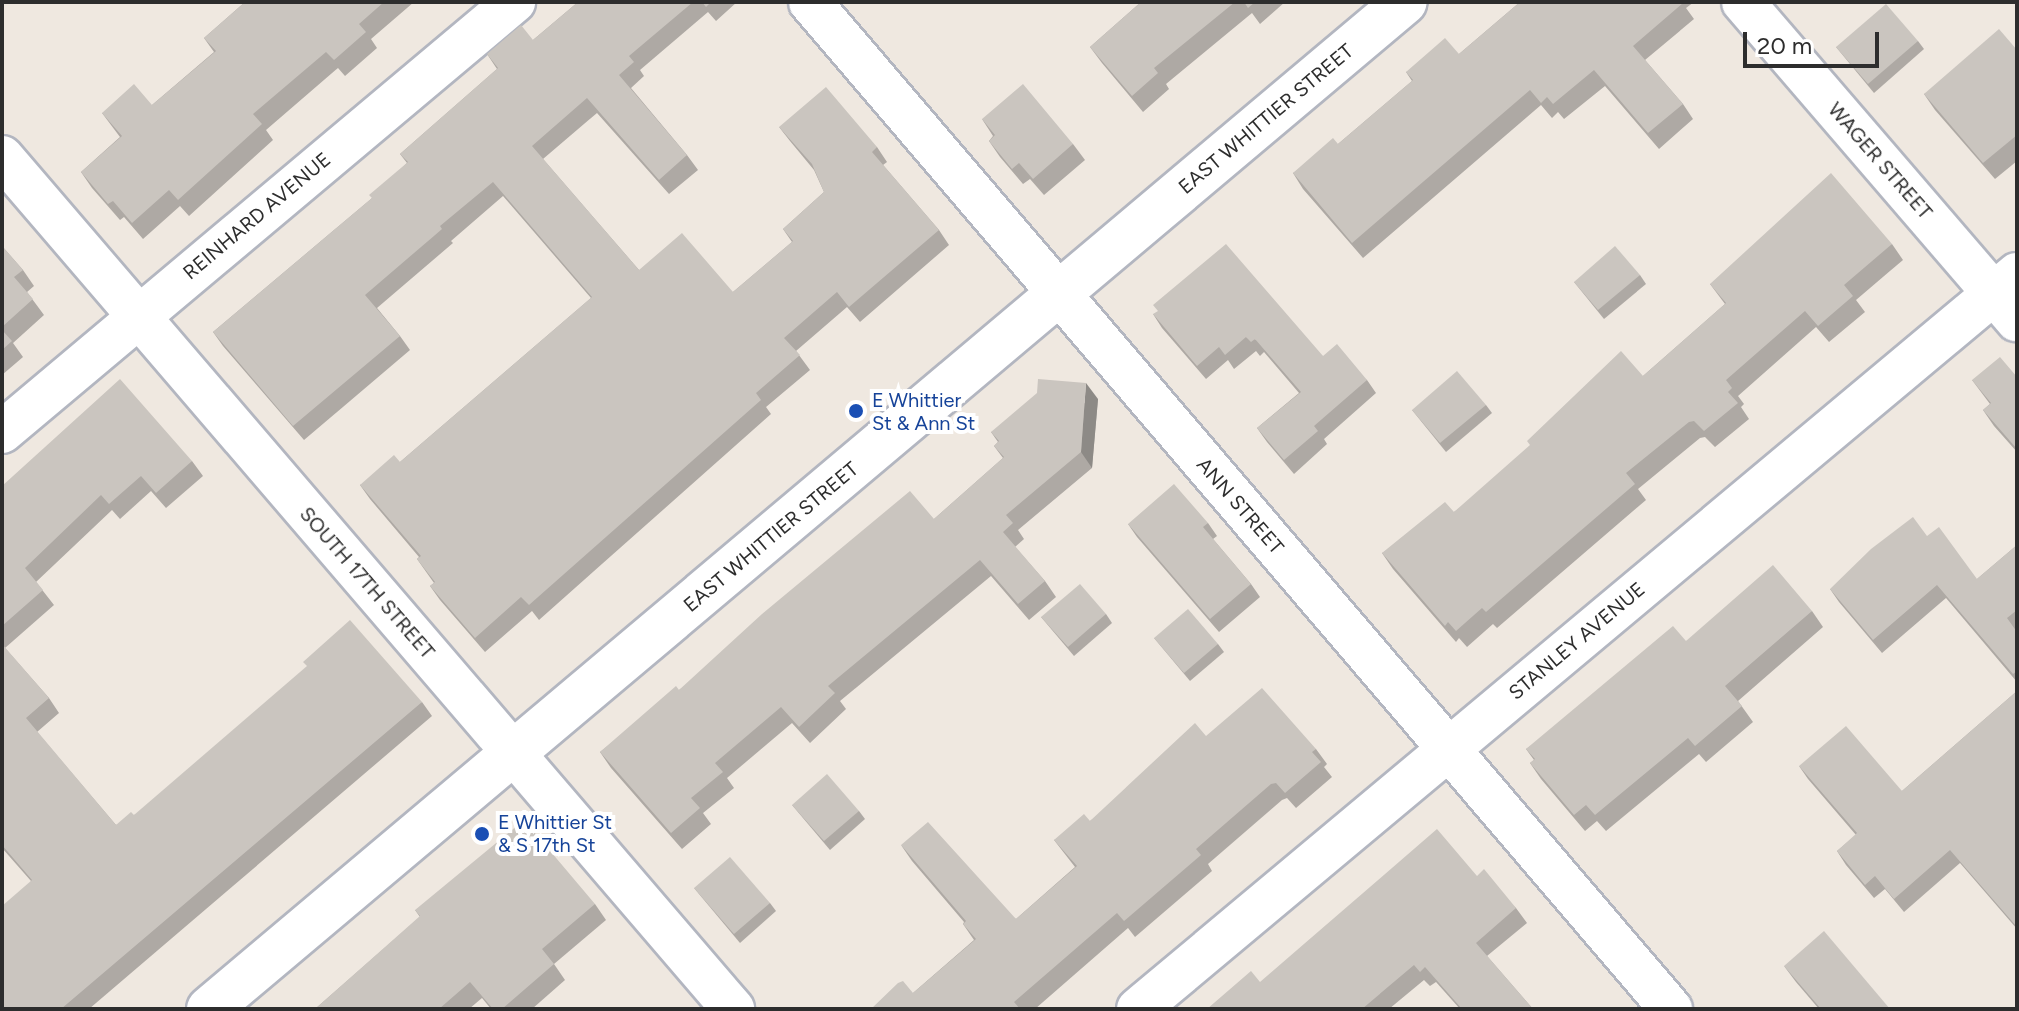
<!DOCTYPE html>
<style>
body{margin:0}
#map{position:relative;width:2019px;height:1011px;overflow:hidden;background:#efe8e0;font-family:Figtree,sans-serif}
div>[style]{position:absolute}
.roads{filter:drop-shadow(2px 0 #b3b6c0) drop-shadow(-2px 0 #b3b6c0) drop-shadow(0 2px #b3b6c0) drop-shadow(0 -2px #b3b6c0)}
.street>*{height:42px;margin:-21px;padding:0 21px;transform-origin:21px;border-radius:21px;background:#fff}
.secondary>*{height:44px;margin:-22px;padding:0 22px;transform-origin:22px;border-radius:22px;background:#fff}
.wall>*{inset:0;background:#aea9a4}
.shaded-wall>*{inset:0;background:#8d8a86}
.building>*{inset:0;background:#cac5bf}
.dots>*{width:22px;height:22px;translate:-50% -50%;box-sizing:border-box;border:4px solid #fff;border-radius:50%}
span{translate:-50% -50%;white-space:nowrap;text-align:center;line-height:1.15;-webkit-text-stroke:8px #fff;paint-order:stroke}
.street-label{font-size:20px;color:#2d2d2d}
.transit-label{font-size:20px;color:#164399}
.left{translate:0 -50%;text-align:left}
.frame{position:absolute;inset:0;border:4px solid #2d2d2d;pointer-events:none}
.scale{position:absolute;left:1743px;top:32px;width:136px;height:36px;box-sizing:border-box;border:4px solid #2d2d2d;border-top:0;padding-left:10px;font-size:24px;line-height:28px;white-space:nowrap;color:#2d2d2d;-webkit-text-stroke:6px #fff;paint-order:stroke}
</style>
<div id="map">
<div class="roads">
<div class="street">
<div style="left:810px;top:2px;width:1325px;rotate:49.47deg"></div>
<div style="left:1743px;top:2px;width:420px;rotate:49.3deg"></div>
<div style="left:2px;top:157px;width:1123px;rotate:49.37deg"></div>
<div style="left:2px;top:432px;width:669px;rotate:-40.03deg"></div>
<div style="left:1138px;top:1009px;width:1146px;rotate:-39.9deg"></div>
</div>
<div class="secondary">
<div style="left:209px;top:1009px;width:1563px;rotate:-40.1deg"></div>
</div>
</div>
<div class="wall">
<div style="clip-path:polygon(245px 2px,414px 2px,371px 39px,377px 48px,345px 76px,338px 68px,266px 130px,273px 140px,189px 216px,180px 206px,143px 239px,124px 217px,120px 220px,92px 188px,81px 172px,120px 137px,102px 113px,152px 105px,214px 52px,204px 38px)"></div>
<div style="clip-path:polygon(578px 2px,737px 2px,716px 21px,708px 12px,640px 70px,644px 76px,631px 88px,687px 155px,698px 170px,669px 194px,597px 113px,543px 159px,639px 270px,733px 292px,792px 242px,783px 229px,824px 192px,814px 170px,790px 141px,779px 127px,877px 147px,887px 162px,883px 165px,939px 230px,949px 245px,860px 322px,847px 307px,796px 351px,810px 370px,766px 407px,771px 414px,539px 620px,532px 611px,485px 652px,440px 600px,430px 586px,434px 583px,417px 559px,419px 557px,370px 499px,360px 485px,400px 462px,591px 298px,503px 196px,451px 241px,453px 243px,377px 308px,400px 336px,410px 350px,304px 440px,223px 346px,213px 332px,371px 199px,407px 163px,400px 154px,497px 69px,487px 54px,533px 40px)"></div>
<div style="clip-path:polygon(1141px 2px,1285px 2px,1260px 24px,1252px 13px,1166px 84px,1169px 89px,1143px 112px,1102px 63px,1090px 47px)"></div>
<div style="clip-path:polygon(1520px 2px,1694px 2px,1686px 8px,1694px 19px,1645px 60px,1683px 104px,1693px 119px,1659px 149px,1605px 86px,1564px 119px,1558px 112px,1552px 118px,1541px 105px,1363px 258px,1303px 189px,1293px 173px,1338px 144px,1412px 81px,1406px 72px,1459px 54px)"></div>
<div style="clip-path:polygon(1918px 41px,1924px 49px,1874px 93px,1836px 47px)"></div>
<div style="clip-path:polygon(2017px 50px,2017px 161px,1995px 179px,1935px 110px,1924px 94px)"></div>
<div style="clip-path:polygon(982px 119px,1073px 144px,1085px 160px,1044px 195px,1030px 179px,1023px 184px,1000px 157px,989px 141px,993px 136px)"></div>
<div style="clip-path:polygon(1892px 244px,1903px 260px,1856px 300px,1865px 312px,1829px 342px,1816px 327px,1738px 396px,1744px 404px,1741px 407px,1749px 419px,1715px 447px,1705px 437px,1700px 438px,1638px 489px,1646px 500px,1497px 628px,1493px 624px,1467px 647px,1459px 638px,1456px 642px,1393px 569px,1382px 553px,1454px 512px,1643px 376px,1725px 304px,1710px 284px)"></div>
<div style="clip-path:polygon(2px 246px,23px 270px,34px 286px,27px 292px,44px 315px,13px 343px,23px 357px,2px 375px)"></div>
<div style="clip-path:polygon(1640px 275px,1646px 284px,1604px 319px,1574px 282px)"></div>
<div style="clip-path:polygon(1153px 314px,1323px 356px,1367px 380px,1376px 393px,1324px 439px,1327px 444px,1294px 474px,1267px 442px,1257px 428px,1299px 393px,1264px 352px,1260px 356px,1256px 351px,1234px 369px,1228px 360px,1206px 379px,1162px 328px)"></div>
<div style="clip-path:polygon(2017px 377px,2017px 452px,1994px 426px,1983px 410px,1990px 404px,1972px 380px)"></div>
<div style="clip-path:polygon(1098px 399px,1092px 468px,1018px 530px,1024px 539px,1015px 547px,1045px 581px,1056px 597px,1029px 620px,991px 576px,840px 701px,846px 709px,810px 743px,792px 723px,727px 778px,734px 788px,703px 813px,711px 824px,682px 849px,611px 768px,600px 752px,679px 690px,934px 519px,1003px 458px,994px 446px,998px 442px,991px 432px)"></div>
<div style="clip-path:polygon(1486px 405px,1492px 413px,1446px 452px,1412px 410px)"></div>
<div style="clip-path:polygon(192px 461px,203px 476px,166px 508px,151px 491px,120px 519px,112px 510px,36px 582px,54px 605px,5px 648px,49px 698px,59px 713px,37px 732px,116px 825px,134px 815px,422px 702px,432px 716px,89px 1009px,2px 1009px,31px 881px,2px 848px,2px 486px)"></div>
<div style="clip-path:polygon(1208px 523px,1217px 536px,1213px 539px,1251px 584px,1260px 597px,1219px 632px,1137px 537px,1128px 524px)"></div>
<div style="clip-path:polygon(2017px 545px,2017px 682px,1946px 598px,1882px 653px,1839px 602px,1830px 589px,1977px 579px)"></div>
<div style="clip-path:polygon(1812px 611px,1823px 627px,1738px 701px,1753px 722px,1706px 762px,1699px 754px,1606px 831px,1597px 821px,1585px 831px,1541px 779px,1530px 763px,1534px 760px,1526px 749px,1686px 641px)"></div>
<div style="clip-path:polygon(1106px 614px,1112px 623px,1074px 656px,1041px 617px)"></div>
<div style="clip-path:polygon(1154px 638px,1218px 644px,1224px 652px,1190px 681px)"></div>
<div style="clip-path:polygon(2017px 691px,2017px 929px,1960px 863px,1904px 912px,1885px 889px,1874px 898px,1846px 865px,1837px 851px,1856px 835px,1808px 779px,1799px 766px,1902px 791px)"></div>
<div style="clip-path:polygon(1206px 736px,1316px 749px,1327px 764px,1324px 767px,1332px 777px,1296px 808px,1287px 798px,1282px 800px,1208px 864px,1212px 871px,1135px 937px,1128px 928px,1035px 1009px,871px 1009px,913px 993px,974px 940px,963px 924px,964px 922px,912px 861px,901px 845px,1016px 919px,1075px 867px,1054px 840px,1090px 821px)"></div>
<div style="clip-path:polygon(792px 805px,859px 811px,865px 819px,830px 850px)"></div>
<div style="clip-path:polygon(1477px 876px,1516px 908px,1527px 923px,1487px 956px,1533px 1009px,1460px 1009px,1436px 982px,1430px 986px,1424px 980px,1389px 1009px,1207px 1009px)"></div>
<div style="clip-path:polygon(694px 888px,770px 903px,776px 911px,740px 943px)"></div>
<div style="clip-path:polygon(595px 904px,606px 920px,554px 964px,565px 980px,532px 1009px,491px 1009px,482px 998px,469px 1009px,315px 1009px,420px 917px,415px 910px)"></div>
<div style="clip-path:polygon(1784px 966px,1890px 1009px,1819px 1009px,1796px 982px)"></div>
</div>
<div class="shaded-wall">
<div style="clip-path:polygon(1086px 383px,1098px 399px,1092px 468px,1081px 452px)"></div>
</div>
<div class="building">
<div style="clip-path:polygon(245px 2px,384px 2px,359px 24px,366px 32px,334px 60px,326px 52px,253px 114px,262px 124px,178px 200px,169px 190px,132px 223px,113px 201px,108px 204px,81px 172px,122px 136px,102px 113px,134px 84px,152px 105px,216px 51px,204px 38px)"></div>
<div style="clip-path:polygon(578px 2px,693px 2px,629px 56px,634px 62px,619px 75px,687px 155px,659px 180px,587px 98px,532px 146px,639px 270px,682px 233px,733px 292px,793px 241px,783px 229px,824px 192px,812px 164px,779px 127px,826px 87px,877px 147px,872px 152px,939px 230px,849px 307px,837px 292px,784px 338px,800px 355px,756px 393px,761px 400px,529px 605px,521px 597px,475px 638px,430px 586px,435px 582px,417px 559px,421px 556px,360px 485px,394px 455px,400px 462px,592px 297px,493px 182px,440px 226px,442px 229px,365px 295px,400px 336px,293px 426px,213px 332px,372px 198px,369px 195px,408px 162px,400px 154px,498px 68px,487px 54px,521px 25px,533px 40px)"></div>
<div style="clip-path:polygon(702px 2px,711px 2px,706px 7px)"></div>
<div style="clip-path:polygon(1141px 2px,1235px 2px,1154px 68px,1158px 73px,1132px 96px,1090px 47px)"></div>
<div style="clip-path:polygon(1244px 2px,1255px 2px,1248px 8px)"></div>
<div style="clip-path:polygon(1520px 2px,1682px 2px,1683px 3px,1633px 46px,1683px 104px,1648px 133px,1594px 70px,1553px 104px,1547px 97px,1541px 103px,1530px 90px,1352px 243px,1293px 173px,1333px 138px,1338px 144px,1413px 80px,1406px 72px,1445px 38px,1459px 54px)"></div>
<div style="clip-path:polygon(1886px 4px,1918px 41px,1868px 84px,1836px 47px)"></div>
<div style="clip-path:polygon(1999px 29px,2017px 50px,2017px 135px,1983px 163px,1924px 94px)"></div>
<div style="clip-path:polygon(1023px 84px,1073px 144px,1033px 179px,1019px 163px,1012px 169px,989px 141px,995px 135px,982px 119px)"></div>
<div style="clip-path:polygon(1831px 173px,1892px 244px,1844px 285px,1853px 296px,1818px 326px,1805px 311px,1726px 380px,1732px 388px,1728px 392px,1738px 403px,1704px 431px,1694px 421px,1689px 422px,1626px 473px,1635px 484px,1486px 612px,1482px 608px,1456px 631px,1448px 622px,1445px 626px,1382px 553px,1445px 502px,1454px 512px,1530px 445px,1527px 441px,1621px 351px,1643px 376px,1726px 303px,1710px 284px)"></div>
<div style="clip-path:polygon(1226px 244px,1323px 356px,1337px 344px,1367px 380px,1314px 426px,1318px 431px,1284px 460px,1257px 428px,1301px 392px,1255px 339px,1251px 342px,1246px 337px,1225px 355px,1219px 347px,1197px 366px,1153px 314px,1158px 311px,1153px 305px)"></div>
<div style="clip-path:polygon(2px 246px,23px 270px,14px 277px,33px 299px,2px 327px)"></div>
<div style="clip-path:polygon(1615px 246px,1640px 275px,1598px 310px,1574px 282px)"></div>
<div style="clip-path:polygon(2px 330px,12px 341px,2px 350px)"></div>
<div style="clip-path:polygon(2000px 357px,2017px 377px,2017px 449px,1983px 410px,1991px 403px,1972px 380px)"></div>
<div style="clip-path:polygon(1457px 371px,1486px 405px,1440px 443px,1412px 410px)"></div>
<div style="clip-path:polygon(120px 379px,192px 461px,156px 493px,141px 476px,109px 504px,101px 495px,25px 568px,43px 590px,2px 626px,2px 486px)"></div>
<div style="clip-path:polygon(1038px 379px,1086px 383px,1081px 452px,1006px 515px,1013px 523px,1003px 532px,1045px 581px,1018px 604px,980px 560px,828px 686px,835px 693px,799px 727px,781px 707px,715px 763px,723px 772px,691px 798px,700px 808px,671px 833px,600px 752px,676px 686px,679px 690px,762px 614px,910px 491px,934px 519px,1004px 457px,994px 446px,999px 441px,991px 432px,1037px 393px)"></div>
<div style="clip-path:polygon(1174px 484px,1208px 523px,1203px 527px,1251px 584px,1210px 619px,1128px 524px)"></div>
<div style="clip-path:polygon(1913px 517px,1927px 536px,1939px 527px,1977px 579px,2017px 545px,2017px 610px,2007px 618px,2017px 632px,2017px 671px,2013px 674px,1937px 585px,1873px 640px,1830px 589px,1871px 549px)"></div>
<div style="clip-path:polygon(1773px 565px,1812px 611px,1725px 686px,1742px 706px,1695px 746px,1688px 738px,1595px 815px,1586px 805px,1574px 815px,1530px 763px,1535px 759px,1526px 749px,1673px 626px,1686px 641px)"></div>
<div style="clip-path:polygon(1080px 584px,1106px 614px,1068px 647px,1041px 617px)"></div>
<div style="clip-path:polygon(1188px 609px,1218px 644px,1184px 673px,1154px 638px)"></div>
<div style="clip-path:polygon(350px 620px,422px 702px,61px 1009px,2px 1009px,2px 906px,32px 880px,2px 845px,2px 644px,49px 698px,26px 718px,116px 825px,131px 812px,134px 815px,307px 666px,303px 662px)"></div>
<div style="clip-path:polygon(1262px 688px,1316px 749px,1312px 752px,1321px 762px,1285px 793px,1276px 783px,1271px 784px,1196px 849px,1201px 855px,1124px 921px,1117px 913px,1014px 1002px,1020px 1009px,871px 1009px,898px 983px,903px 981px,913px 993px,976px 939px,963px 924px,966px 921px,901px 845px,928px 822px,1016px 919px,1077px 866px,1054px 840px,1084px 814px,1090px 821px,1195px 723px,1206px 736px)"></div>
<div style="clip-path:polygon(2017px 691px,2017px 927px,1950px 850px,1894px 899px,1875px 876px,1865px 885px,1837px 851px,1857px 833px,1799px 766px,1846px 726px,1902px 791px)"></div>
<div style="clip-path:polygon(827px 774px,859px 811px,824px 841px,792px 805px)"></div>
<div style="clip-path:polygon(524px 820px,595px 904px,542px 949px,554px 964px,502px 1009px,493px 1009px,470px 982px,439px 1009px,315px 1009px,420px 916px,415px 910px)"></div>
<div style="clip-path:polygon(1437px 829px,1477px 876px,1484px 869px,1516px 908px,1476px 943px,1533px 1009px,1462px 1009px,1425px 967px,1420px 972px,1414px 965px,1362px 1009px,1207px 1009px,1251px 971px,1260px 982px)"></div>
<div style="clip-path:polygon(730px 857px,770px 903px,734px 934px,694px 888px)"></div>
<div style="clip-path:polygon(1824px 931px,1890px 1009px,1821px 1009px,1784px 966px)"></div>
</div>
<div class="dots">
<div style="left:856px;top:411px;background:#1a4fb4"></div>
<div style="left:482px;top:834px;background:#1a4fb4"></div>
</div>
<div class="street-label">
<span style="left:1266px;top:119px;rotate:-40deg">EAST WHITTIER STREET</span>
<span style="left:1880px;top:161px;rotate:49deg">WAGER STREET</span>
<span style="left:257px;top:216px;rotate:-40deg">REINHARD AVENUE</span>
<span style="left:1240px;top:506px;rotate:49deg">ANN STREET</span>
<span style="left:771px;top:537px;rotate:-40deg">EAST WHITTIER STREET</span>
<span style="left:367px;top:583px;rotate:49deg">SOUTH 17TH STREET</span>
<span style="left:1577px;top:641px;rotate:-40deg">STANLEY AVENUE</span>
</div>
<div class="transit-label">
<span class="left" style="left:872px;top:412px">E Whittier<br>St &amp; Ann St</span>
<span class="left" style="left:498px;top:834px">E Whittier St<br>&amp; S 17th St</span>
</div>
<div class="frame"></div>
<div class="scale">20 m</div>
</div>
